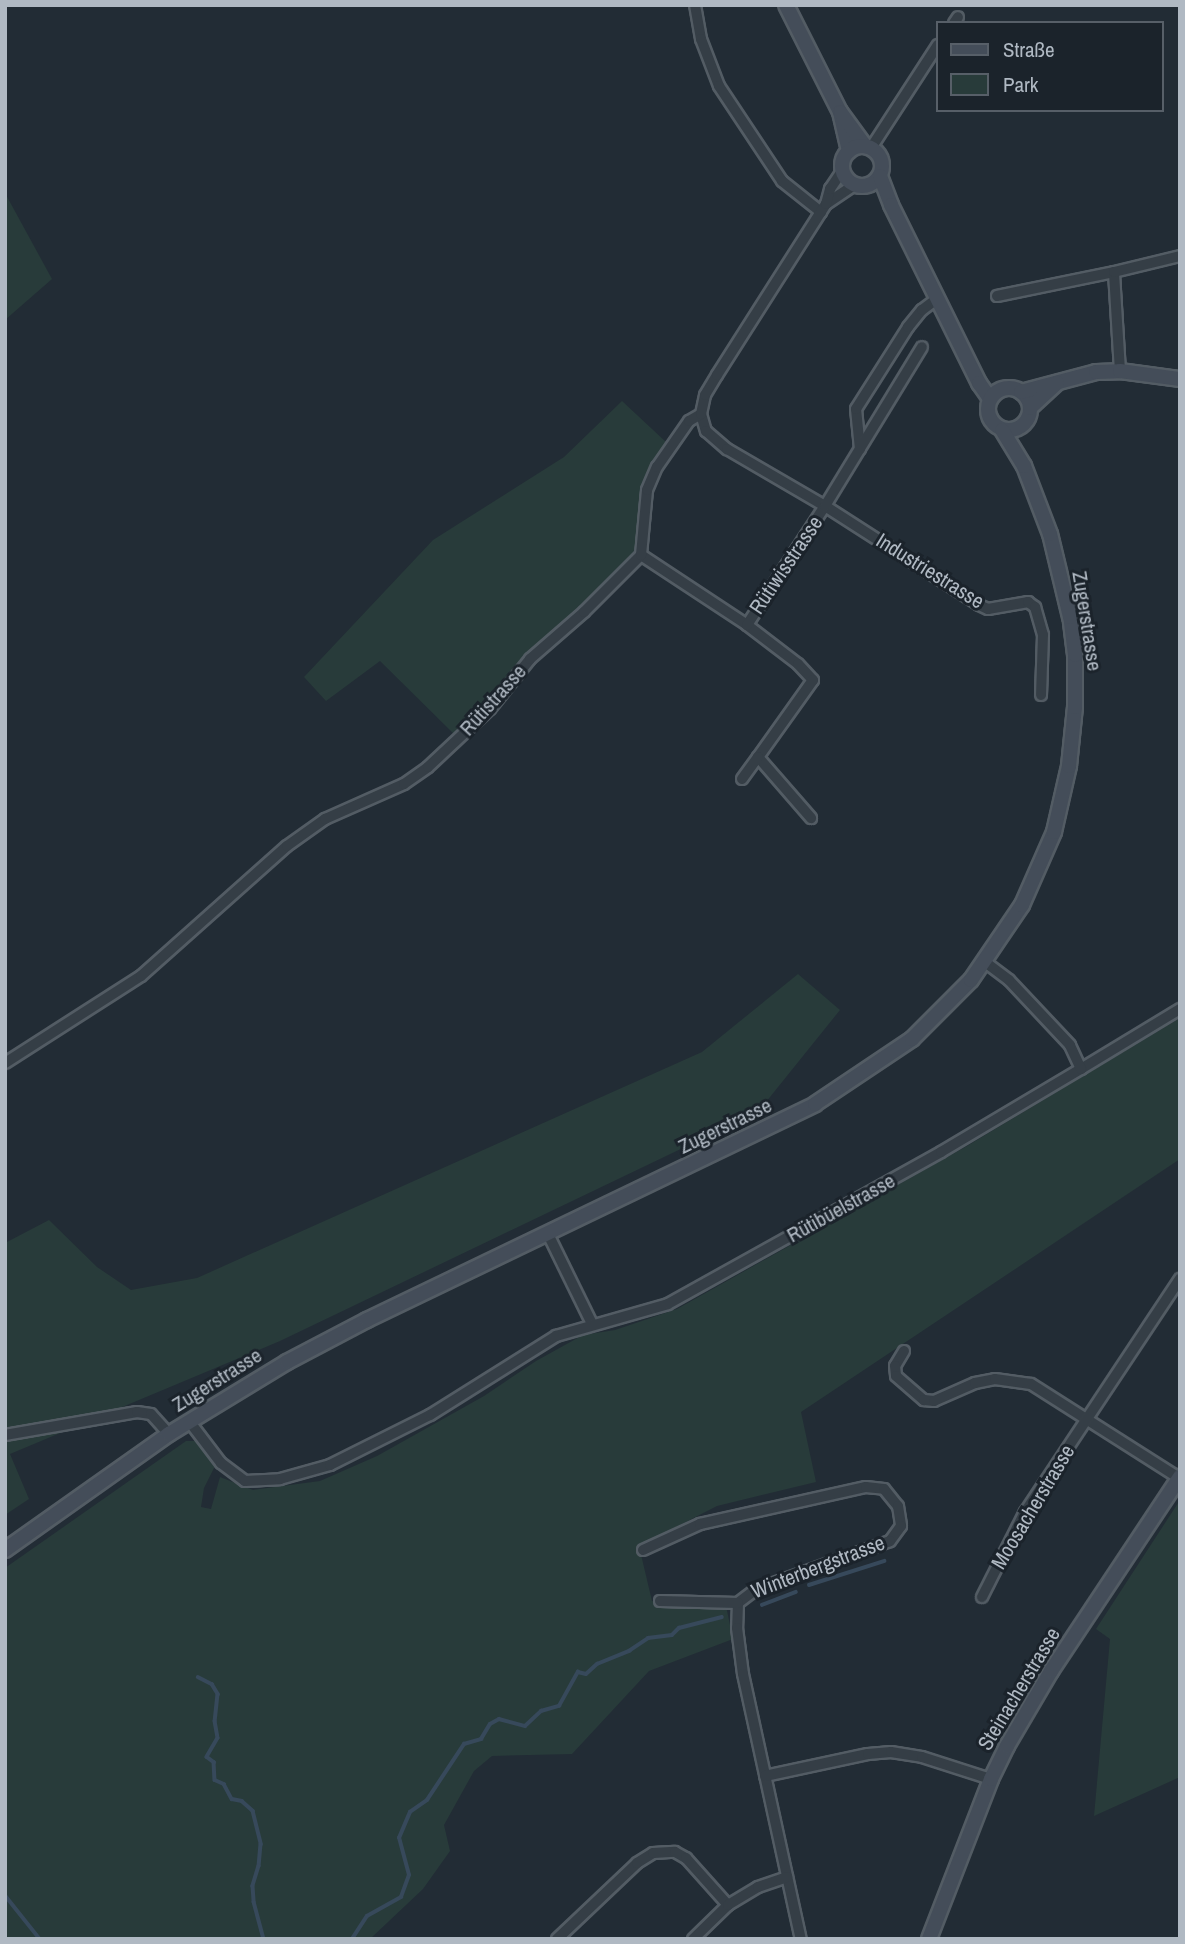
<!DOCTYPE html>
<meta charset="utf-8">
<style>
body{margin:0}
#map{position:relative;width:1185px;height:1944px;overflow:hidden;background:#222c35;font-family:"Archivo Narrow",sans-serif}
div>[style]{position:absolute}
.green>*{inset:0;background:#283b3a}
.stream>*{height:3.5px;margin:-1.75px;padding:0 1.75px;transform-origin:1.75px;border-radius:1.75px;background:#37495b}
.roads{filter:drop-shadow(2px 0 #535c64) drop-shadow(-2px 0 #535c64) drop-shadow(0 2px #535c64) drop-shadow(0 -2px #535c64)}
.street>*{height:10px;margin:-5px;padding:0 5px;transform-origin:5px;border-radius:5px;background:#353e46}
.secondary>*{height:14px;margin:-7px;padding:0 7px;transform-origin:7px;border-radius:7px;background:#444d59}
.secondary>.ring{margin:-7px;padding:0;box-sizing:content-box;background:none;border:14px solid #444d59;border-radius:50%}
span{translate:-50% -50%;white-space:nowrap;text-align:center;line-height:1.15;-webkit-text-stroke:6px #1b232b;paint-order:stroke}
.street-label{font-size:21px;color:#b0b9c3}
.frame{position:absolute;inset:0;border:7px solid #b0b9c3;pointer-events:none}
.legend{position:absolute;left:936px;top:21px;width:228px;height:91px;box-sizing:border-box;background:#1b232b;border:2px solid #575f68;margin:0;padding:9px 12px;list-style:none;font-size:21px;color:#b0b9c3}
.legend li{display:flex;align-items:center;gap:14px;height:35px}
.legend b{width:35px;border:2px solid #575f68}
</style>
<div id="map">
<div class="green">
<div style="clip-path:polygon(5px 193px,52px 279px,5px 320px)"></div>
<div style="clip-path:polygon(622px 401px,666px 442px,666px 452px,647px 490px,641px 555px,530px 659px,459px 739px,380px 661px,326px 701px,304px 677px,433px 540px,564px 457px)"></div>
<div style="clip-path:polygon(798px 974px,840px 1010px,758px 1112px,280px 1341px,10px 1454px,29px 1499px,5px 1515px,5px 1243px,49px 1220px,97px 1267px,131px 1290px,197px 1278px,702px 1052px)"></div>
<div style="clip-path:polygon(1180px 1018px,1180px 1159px,801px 1412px,816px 1482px,717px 1506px,639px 1546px,652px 1601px,726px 1606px,733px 1639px,649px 1671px,572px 1754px,492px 1756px,474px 1771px,444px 1825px,450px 1851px,423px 1889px,370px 1939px,5px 1939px,5px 1568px,186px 1441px,198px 1441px,215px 1466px,204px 1488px,201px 1507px,211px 1509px,220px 1477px,253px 1490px,320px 1481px,377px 1456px,484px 1396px,536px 1361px,583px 1335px,615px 1330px,677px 1309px,967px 1146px)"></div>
<div style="clip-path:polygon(1180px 1500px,1180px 1777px,1094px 1816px,1110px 1639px,1096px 1629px)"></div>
</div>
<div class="stream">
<div style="left:809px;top:1585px;width:79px;rotate:-17.7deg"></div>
<div style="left:762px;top:1605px;width:36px;rotate:-21deg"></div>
<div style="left:198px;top:1677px;width:16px;rotate:27deg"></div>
<div style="left:212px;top:1684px;width:12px;rotate:59deg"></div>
<div style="left:218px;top:1694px;width:27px;rotate:96deg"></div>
<div style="left:215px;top:1721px;width:17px;rotate:80deg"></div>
<div style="left:218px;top:1738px;width:22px;rotate:120deg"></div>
<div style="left:207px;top:1757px;width:9px;rotate:36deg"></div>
<div style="left:214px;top:1762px;width:18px;rotate:87deg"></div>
<div style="left:215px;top:1780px;width:10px;rotate:24deg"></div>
<div style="left:224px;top:1784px;width:17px;rotate:62deg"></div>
<div style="left:232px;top:1799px;width:10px;rotate:11deg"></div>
<div style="left:242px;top:1801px;width:15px;rotate:42deg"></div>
<div style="left:253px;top:1811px;width:34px;rotate:76deg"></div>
<div style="left:261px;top:1844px;width:22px;rotate:95deg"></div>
<div style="left:259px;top:1866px;width:21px;rotate:107deg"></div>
<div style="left:253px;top:1886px;width:16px;rotate:86deg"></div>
<div style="left:254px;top:1902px;width:38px;rotate:75deg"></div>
<div style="left:5px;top:1895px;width:56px;rotate:51.5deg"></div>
<div style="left:352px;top:1939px;width:27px;rotate:-57deg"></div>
<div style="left:367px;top:1916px;width:39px;rotate:-29deg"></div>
<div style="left:401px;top:1897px;width:23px;rotate:-70deg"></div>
<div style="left:409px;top:1875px;width:38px;rotate:-105deg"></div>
<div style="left:399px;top:1838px;width:28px;rotate:-67deg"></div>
<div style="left:410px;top:1812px;width:21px;rotate:-35deg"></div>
<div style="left:427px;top:1800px;width:67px;rotate:-56.5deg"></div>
<div style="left:464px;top:1744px;width:18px;rotate:-16deg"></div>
<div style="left:481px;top:1739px;width:17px;rotate:-59deg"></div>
<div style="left:490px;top:1724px;width:10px;rotate:-29deg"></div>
<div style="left:499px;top:1719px;width:27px;rotate:15deg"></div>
<div style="left:525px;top:1726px;width:22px;rotate:-43deg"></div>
<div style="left:541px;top:1711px;width:19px;rotate:-16deg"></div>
<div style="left:559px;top:1706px;width:39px;rotate:-61deg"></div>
<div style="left:578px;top:1672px;width:8px;rotate:14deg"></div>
<div style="left:586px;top:1674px;width:15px;rotate:-42deg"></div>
<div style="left:597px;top:1664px;width:35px;rotate:-22deg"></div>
<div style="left:629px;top:1651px;width:23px;rotate:-34deg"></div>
<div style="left:648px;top:1638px;width:24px;rotate:-7deg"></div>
<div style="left:672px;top:1635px;width:10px;rotate:-45deg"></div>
<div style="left:679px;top:1628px;width:44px;rotate:-14.3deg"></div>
</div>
<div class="roads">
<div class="street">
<div style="left:695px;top:5px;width:35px;rotate:80deg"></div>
<div style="left:701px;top:39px;width:50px;rotate:69deg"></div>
<div style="left:719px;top:86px;width:114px;rotate:56.4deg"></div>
<div style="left:782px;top:181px;width:50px;rotate:38.5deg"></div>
<div style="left:954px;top:23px;width:7px;rotate:-56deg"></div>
<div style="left:871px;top:148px;width:123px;rotate:-57deg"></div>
<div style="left:826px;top:204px;width:34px;rotate:-34deg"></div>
<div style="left:997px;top:296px;width:119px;rotate:-11.6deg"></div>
<div style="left:1120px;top:371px;width:99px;rotate:-93.5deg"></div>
<div style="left:1114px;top:272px;width:68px;rotate:-13.6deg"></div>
<div style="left:701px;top:414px;width:18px;rotate:74deg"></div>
<div style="left:706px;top:431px;width:28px;rotate:41deg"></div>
<div style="left:727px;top:449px;width:113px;rotate:30.2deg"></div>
<div style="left:825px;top:506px;width:183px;rotate:32.7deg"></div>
<div style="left:979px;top:605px;width:10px;rotate:24deg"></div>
<div style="left:988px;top:609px;width:41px;rotate:-9.9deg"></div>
<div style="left:1028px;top:602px;width:9px;rotate:36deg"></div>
<div style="left:1035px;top:607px;width:29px;rotate:74deg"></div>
<div style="left:1043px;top:635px;width:60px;rotate:91.9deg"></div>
<div style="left:860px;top:449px;width:40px;rotate:-95.7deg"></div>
<div style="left:856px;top:409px;width:97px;rotate:-57.6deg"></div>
<div style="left:908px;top:327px;width:22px;rotate:-51deg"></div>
<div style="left:922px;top:310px;width:20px;rotate:-37deg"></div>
<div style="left:641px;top:555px;width:127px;rotate:33.4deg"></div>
<div style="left:747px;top:625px;width:64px;rotate:37.4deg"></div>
<div style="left:798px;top:664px;width:22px;rotate:47deg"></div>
<div style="left:813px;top:680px;width:95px;rotate:125.5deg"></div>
<div style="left:758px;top:757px;width:81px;rotate:49deg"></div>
<div style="left:747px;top:625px;width:142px;rotate:-56.8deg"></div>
<div style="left:825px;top:506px;width:186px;rotate:-58.6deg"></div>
<div style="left:742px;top:779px;width:27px;rotate:-54deg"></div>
<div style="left:5px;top:1063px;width:161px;rotate:-32.6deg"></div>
<div style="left:141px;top:976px;width:195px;rotate:-41.7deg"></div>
<div style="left:287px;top:846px;width:47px;rotate:-35.4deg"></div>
<div style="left:325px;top:819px;width:86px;rotate:-23.9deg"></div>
<div style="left:404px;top:784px;width:29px;rotate:-35deg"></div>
<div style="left:428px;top:767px;width:85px;rotate:-43.1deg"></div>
<div style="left:490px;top:709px;width:64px;rotate:-51.3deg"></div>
<div style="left:530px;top:659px;width:72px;rotate:-41deg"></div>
<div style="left:584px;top:612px;width:81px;rotate:-45deg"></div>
<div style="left:641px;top:555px;width:65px;rotate:-84.7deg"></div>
<div style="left:647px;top:490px;width:25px;rotate:-67deg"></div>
<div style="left:657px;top:467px;width:56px;rotate:-55.2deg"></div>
<div style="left:689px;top:421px;width:14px;rotate:-30deg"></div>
<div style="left:701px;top:414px;width:19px;rotate:-78deg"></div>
<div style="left:705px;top:395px;width:23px;rotate:-59deg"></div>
<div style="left:717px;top:375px;width:203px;rotate:-57.5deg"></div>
<div style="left:826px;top:204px;width:16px;rotate:-75deg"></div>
<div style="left:830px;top:189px;width:22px;rotate:-56deg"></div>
<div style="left:1081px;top:1069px;width:116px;rotate:-31.2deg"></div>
<div style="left:548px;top:1234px;width:100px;rotate:63.9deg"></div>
<div style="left:904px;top:1351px;width:17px;rotate:121deg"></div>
<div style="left:895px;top:1366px;width:10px;rotate:84deg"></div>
<div style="left:896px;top:1376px;width:37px;rotate:41deg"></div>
<div style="left:924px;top:1400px;width:10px;rotate:6deg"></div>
<div style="left:934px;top:1401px;width:45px;rotate:-23.7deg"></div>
<div style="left:975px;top:1383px;width:20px;rotate:-11deg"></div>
<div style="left:995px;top:1379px;width:36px;rotate:8deg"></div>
<div style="left:1031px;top:1384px;width:175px;rotate:32.4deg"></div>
<div style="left:189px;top:1421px;width:53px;rotate:52.7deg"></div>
<div style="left:221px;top:1463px;width:30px;rotate:37deg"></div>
<div style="left:245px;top:1481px;width:35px;rotate:-3deg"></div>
<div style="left:280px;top:1479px;width:52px;rotate:-15.6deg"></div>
<div style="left:330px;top:1465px;width:112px;rotate:-26.6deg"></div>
<div style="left:430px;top:1415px;width:149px;rotate:-32.1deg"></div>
<div style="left:556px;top:1336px;width:116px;rotate:-15.9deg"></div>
<div style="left:668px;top:1304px;width:312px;rotate:-29.1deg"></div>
<div style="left:941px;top:1152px;width:163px;rotate:-30.7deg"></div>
<div style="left:1081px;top:1069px;width:26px;rotate:-115deg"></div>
<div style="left:1070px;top:1045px;width:89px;rotate:-133.2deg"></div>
<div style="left:1009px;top:980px;width:30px;rotate:-143deg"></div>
<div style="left:5px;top:1435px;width:134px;rotate:-9.9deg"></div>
<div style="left:137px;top:1412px;width:14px;rotate:8deg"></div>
<div style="left:151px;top:1414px;width:27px;rotate:48deg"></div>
<div style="left:643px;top:1550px;width:63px;rotate:-24.5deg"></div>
<div style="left:700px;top:1524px;width:170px;rotate:-12.6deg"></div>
<div style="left:866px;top:1487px;width:18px;rotate:6deg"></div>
<div style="left:884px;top:1489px;width:22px;rotate:51deg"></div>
<div style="left:898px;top:1506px;width:20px;rotate:81deg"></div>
<div style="left:901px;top:1526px;width:19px;rotate:126deg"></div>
<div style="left:890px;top:1541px;width:144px;rotate:160.1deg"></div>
<div style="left:755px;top:1590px;width:21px;rotate:143deg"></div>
<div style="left:738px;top:1603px;width:25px;rotate:92deg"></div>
<div style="left:737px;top:1628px;width:46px;rotate:82.6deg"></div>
<div style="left:743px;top:1674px;width:271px;rotate:77.7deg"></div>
<div style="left:982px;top:1597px;width:95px;rotate:-63.2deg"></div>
<div style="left:1025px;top:1512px;width:280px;rotate:-56.4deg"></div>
<div style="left:660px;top:1601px;width:78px;rotate:1.5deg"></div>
<div style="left:765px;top:1776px;width:105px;rotate:-12.1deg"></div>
<div style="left:868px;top:1754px;width:23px;rotate:-5deg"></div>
<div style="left:891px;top:1752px;width:31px;rotate:9deg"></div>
<div style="left:922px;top:1757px;width:72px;rotate:17.7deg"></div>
<div style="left:557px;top:1939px;width:110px;rotate:-43.5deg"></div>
<div style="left:637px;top:1863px;width:19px;rotate:-32deg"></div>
<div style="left:653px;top:1853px;width:22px;rotate:-3deg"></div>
<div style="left:675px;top:1852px;width:13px;rotate:29deg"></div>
<div style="left:686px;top:1858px;width:63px;rotate:48.2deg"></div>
<div style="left:693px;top:1939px;width:49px;rotate:-44.2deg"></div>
<div style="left:728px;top:1905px;width:35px;rotate:-31deg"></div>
<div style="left:758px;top:1887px;width:31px;rotate:-19deg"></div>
</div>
<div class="secondary">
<div style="left:786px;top:5px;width:120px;rotate:63.2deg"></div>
<div style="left:840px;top:112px;width:40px;rotate:77deg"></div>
<div style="left:841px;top:113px;width:41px;rotate:54deg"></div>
<div class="ring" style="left:842px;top:146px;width:26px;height:26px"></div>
<div style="left:880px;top:176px;width:31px;rotate:69deg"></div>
<div style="left:891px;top:205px;width:199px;rotate:63.7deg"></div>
<div style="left:979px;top:383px;width:19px;rotate:55deg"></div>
<div class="ring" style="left:988px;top:388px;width:28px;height:28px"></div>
<div style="left:1021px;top:392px;width:78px;rotate:-14.9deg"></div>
<div style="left:1096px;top:372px;width:24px;rotate:-2deg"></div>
<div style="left:1120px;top:371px;width:61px;rotate:7.6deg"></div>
<div style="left:1030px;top:408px;width:37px;rotate:-43deg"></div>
<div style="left:5px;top:1550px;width:201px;rotate:-35.3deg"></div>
<div style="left:169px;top:1434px;width:138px;rotate:-31.4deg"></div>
<div style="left:287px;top:1362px;width:90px;rotate:-27.7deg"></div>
<div style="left:367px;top:1320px;width:497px;rotate:-25.7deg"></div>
<div style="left:815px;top:1104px;width:117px;rotate:-33.8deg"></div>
<div style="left:912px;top:1039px;width:83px;rotate:-45deg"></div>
<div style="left:971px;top:980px;width:91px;rotate:-55.8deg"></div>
<div style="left:1022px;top:905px;width:80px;rotate:-66.3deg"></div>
<div style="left:1054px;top:832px;width:68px;rotate:-77.2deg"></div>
<div style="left:1069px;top:766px;width:59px;rotate:-84.2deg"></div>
<div style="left:1075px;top:707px;width:52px;rotate:-90deg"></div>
<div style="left:1075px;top:655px;width:38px;rotate:-97deg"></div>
<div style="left:1070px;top:617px;width:85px;rotate:-103.5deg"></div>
<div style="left:1050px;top:534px;width:73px;rotate:-110.9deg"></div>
<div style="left:1024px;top:466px;width:42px;rotate:-121.4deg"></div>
<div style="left:929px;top:1939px;width:172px;rotate:-68.8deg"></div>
<div style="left:991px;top:1779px;width:37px;rotate:-64deg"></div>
<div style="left:1007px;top:1746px;width:87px;rotate:-59.6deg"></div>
<div style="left:1051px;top:1671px;width:233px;rotate:-56.4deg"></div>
</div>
</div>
<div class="street-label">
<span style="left:786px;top:565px;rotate:-56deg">Rütiwisstrasse</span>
<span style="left:930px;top:571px;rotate:32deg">Industriestrasse</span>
<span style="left:1087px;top:621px;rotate:81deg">Zugerstrasse</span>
<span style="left:493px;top:700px;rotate:-48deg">Rütistrasse</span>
<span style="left:725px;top:1126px;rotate:-26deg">Zugerstrasse</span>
<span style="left:841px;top:1208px;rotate:-29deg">Rütibüelstrasse</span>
<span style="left:217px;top:1380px;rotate:-32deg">Zugerstrasse</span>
<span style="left:1033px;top:1507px;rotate:-59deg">Moosacherstrasse</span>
<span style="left:818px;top:1567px;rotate:-21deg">Winterbergstrasse</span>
<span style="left:1019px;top:1689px;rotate:-59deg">Steinacherstrasse</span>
</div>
<div class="frame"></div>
<ul class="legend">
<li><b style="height:9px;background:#444d59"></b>Straße</li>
<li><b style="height:19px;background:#283b3a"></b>Park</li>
</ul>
</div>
